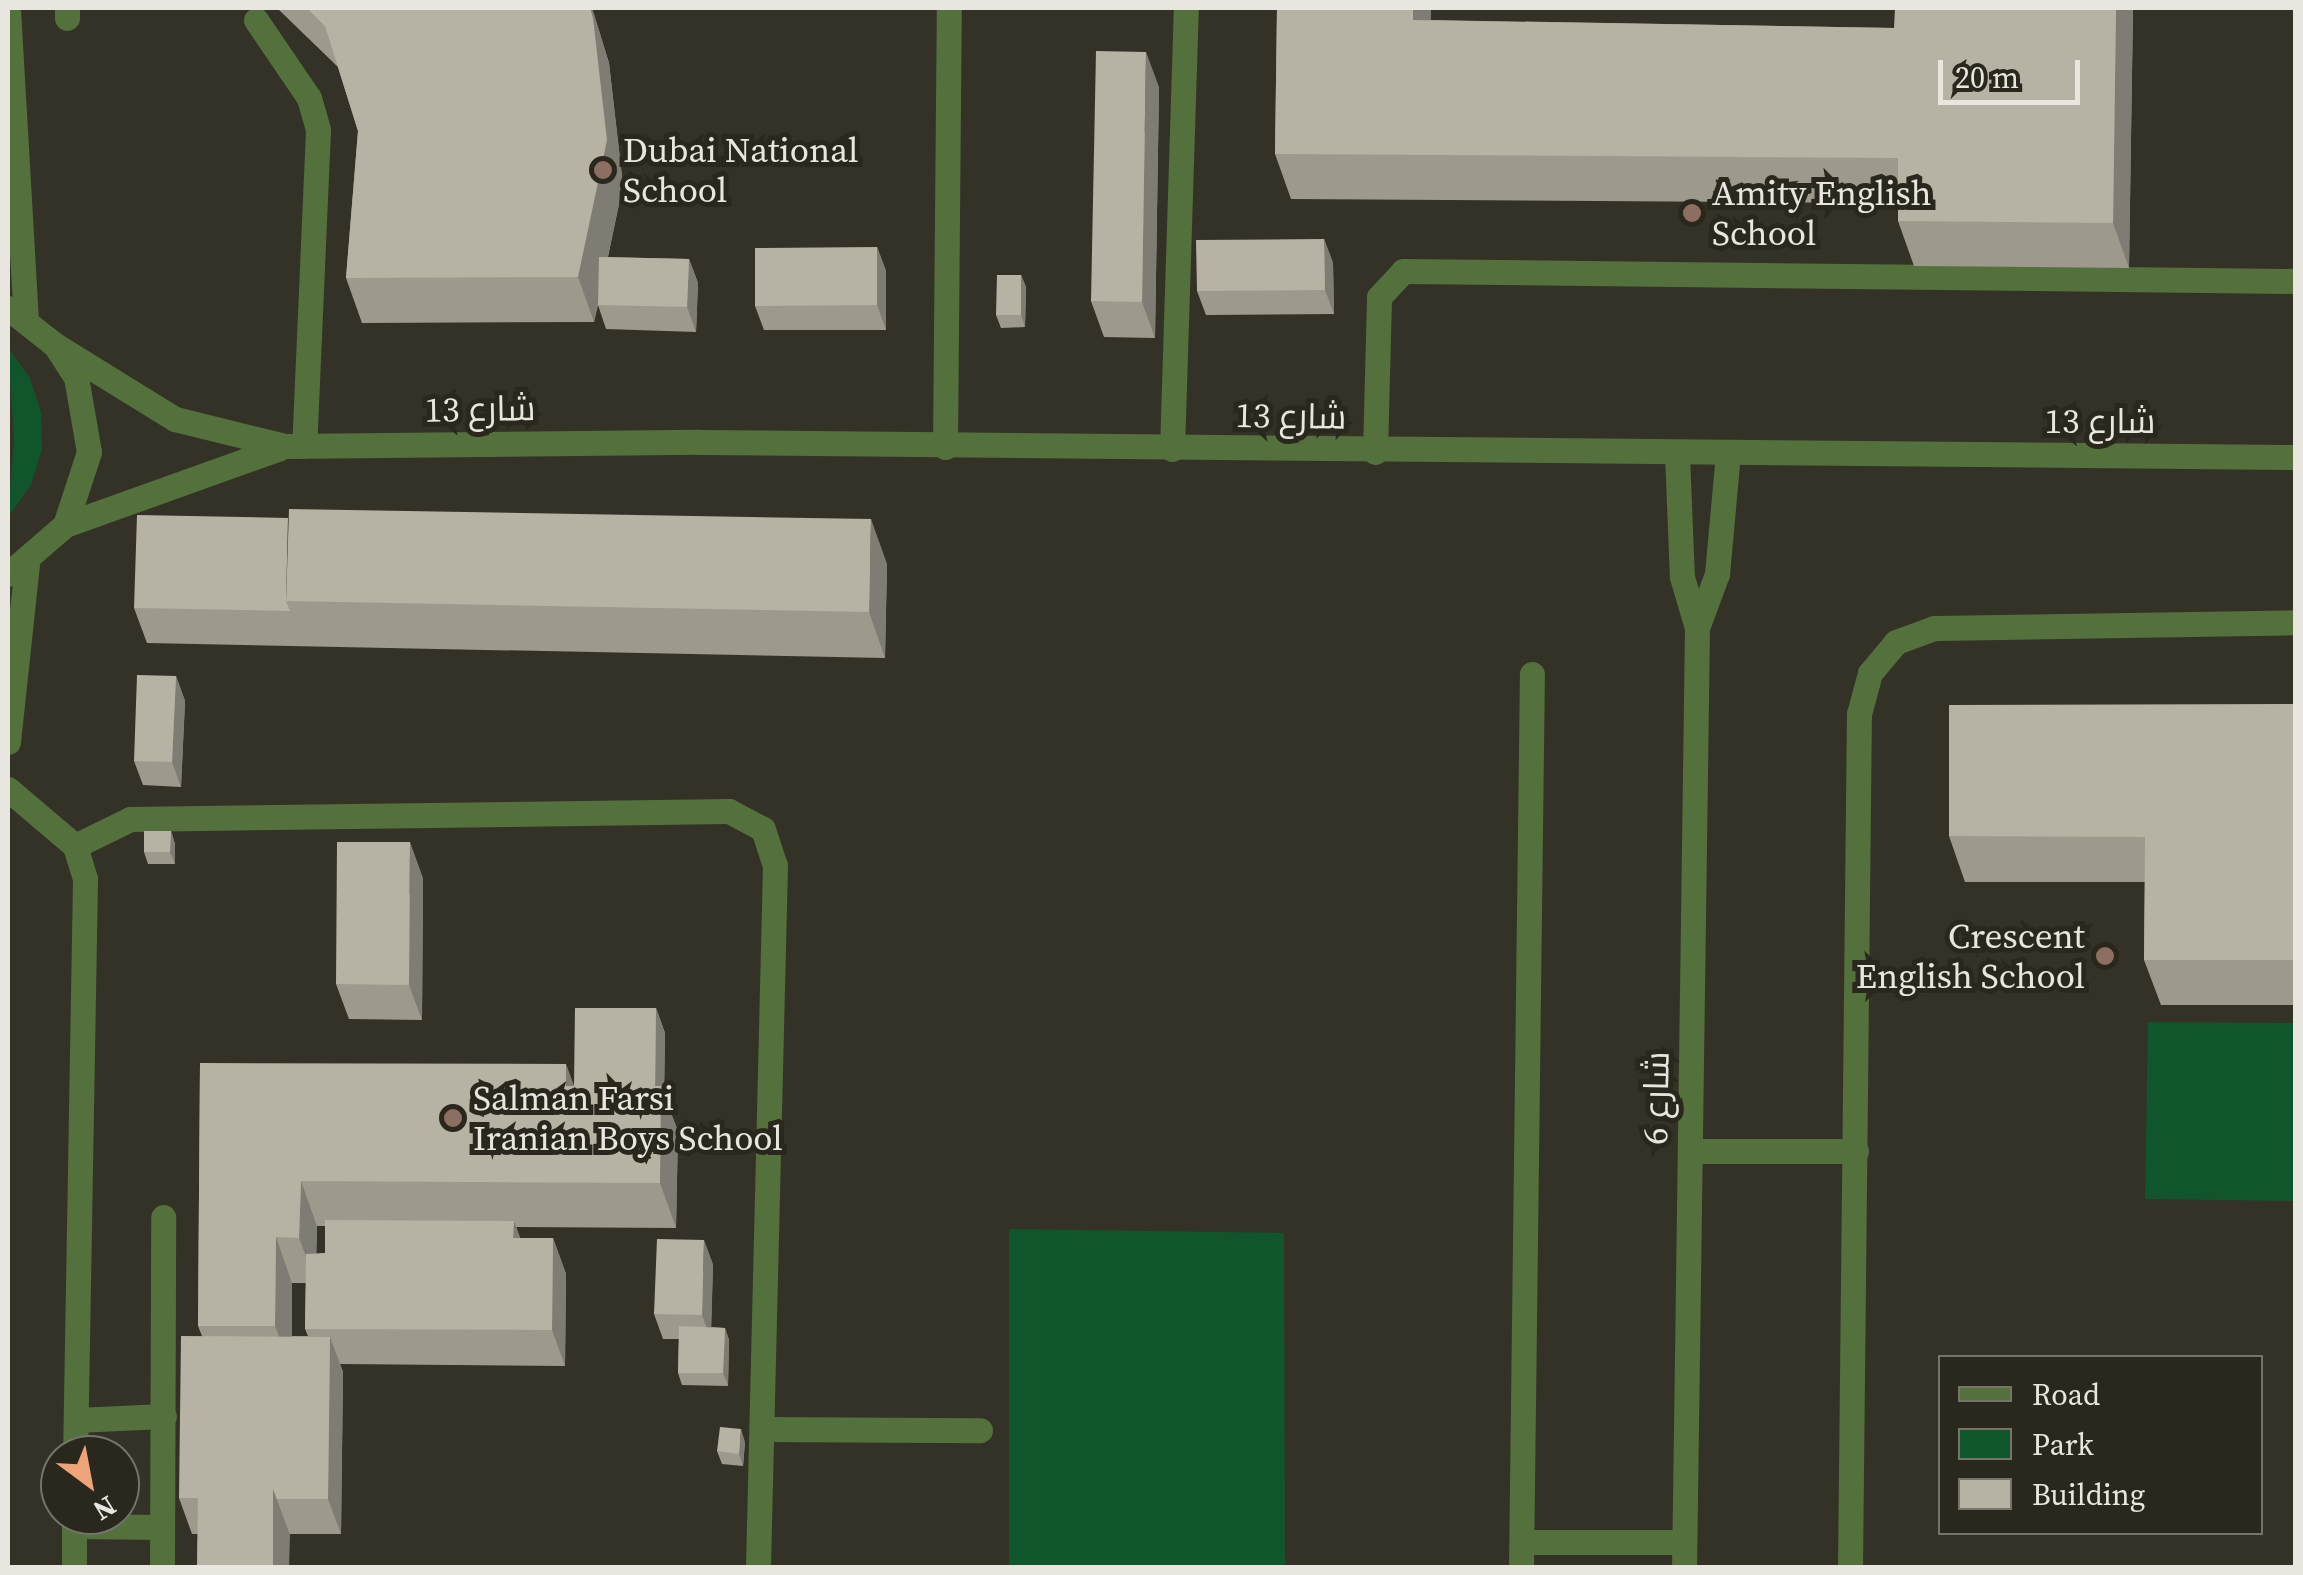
<!DOCTYPE html>
<meta charset="utf-8">
<style>
body{margin:0}
#map{position:relative;width:2303px;height:1575px;overflow:hidden;background:#343226;font-family:"Source Serif 4",Cairo,serif}
div>[style]{position:absolute}
.green>*{inset:0;background:#11552d}
.minor>*{height:25px;margin:-12.5px;padding:0 12.5px;transform-origin:12.5px;border-radius:12.5px;background:#53703d}
.wall>*{inset:0;background:#9d998d}
.shaded-wall>*{inset:0;background:#7f7d73}
.building>*{inset:0;background:#b6b2a4}
.dots>*{width:28px;height:28px;translate:-50% -50%;box-sizing:border-box;border:5px solid #2a281c;border-radius:50%}
span{translate:-50% -50%;white-space:nowrap;text-align:center;line-height:1.15;-webkit-text-stroke:10px #2a281c;paint-order:stroke}
.poi-label{font-size:35px;color:#e8e6df}
.left{translate:0 -50%;text-align:left}
.right{translate:-100% -50%;text-align:right}
.street-label{font-size:35px;color:#e8e6df}
.frame{position:absolute;inset:0;border:10px solid #e8e6df;pointer-events:none}
.legend{position:absolute;left:1938px;top:1355px;width:325px;height:180px;box-sizing:border-box;background:#2a281c;border:2px solid #76746a;margin:0;padding:12px 18px;list-style:none;font-size:30px;color:#e8e6df}
.legend li{display:flex;align-items:center;gap:20px;height:50px}
.legend b{width:50px;border:2px solid #76746a}
.north{position:absolute;left:40px;top:1435px;width:100px;height:100px;box-sizing:border-box;background:#2a281c;border:2px solid #76746a;border-radius:50%;rotate:148deg;font-size:28px;font-weight:700;line-height:40px;text-align:center;color:#e8e6df}
.north::after{content:'';display:block;margin:auto;width:35px;height:45px;background:#efa378;clip-path:polygon(50% 0,100% 100%,50% 72%,0 100%)}
.scale{position:absolute;left:1938px;top:60px;width:142px;height:45px;box-sizing:border-box;border:5px solid #e8e6df;border-top:0;padding-left:12px;font-size:30px;line-height:35px;white-space:nowrap;color:#e8e6df;-webkit-text-stroke:8px #2a281c;paint-order:stroke}
</style>
<div id="map">
<div class="green">
<div style="clip-path:polygon(8px 348px,30px 378px,41px 412px,42px 449px,31px 485px,8px 517px,14px 439px)"></div>
<div style="clip-path:polygon(2148px 1022px,2295px 1023px,2295px 1201px,2145px 1199px)"></div>
<div style="clip-path:polygon(1009px 1229px,1284px 1233px,1285px 1567px,1009px 1567px)"></div>
</div>
<div class="minor">
<div style="left:8px;top:9px;width:310px;rotate:86.7deg"></div>
<div style="left:67px;top:18px;width:10px;rotate:-90deg"></div>
<div style="left:256px;top:20px;width:94px;rotate:55.8deg"></div>
<div style="left:309px;top:98px;width:33px;rotate:74deg"></div>
<div style="left:318px;top:130px;width:316px;rotate:92.5deg"></div>
<div style="left:8px;top:308px;width:60px;rotate:38.2deg"></div>
<div style="left:55px;top:345px;width:38px;rotate:57deg"></div>
<div style="left:76px;top:377px;width:76px;rotate:80.2deg"></div>
<div style="left:89px;top:452px;width:77px;rotate:108.2deg"></div>
<div style="left:65px;top:525px;width:75px;rotate:139.3deg"></div>
<div style="left:55px;top:345px;width:141px;rotate:31.7deg"></div>
<div style="left:175px;top:419px;width:113px;rotate:13.8deg"></div>
<div style="left:285px;top:446px;width:414px;rotate:-0.6deg"></div>
<div style="left:699px;top:442px;width:1597px;rotate:0.54deg"></div>
<div style="left:945px;top:447px;width:437px;rotate:-89.5deg"></div>
<div style="left:1172px;top:449px;width:441px;rotate:-88.2deg"></div>
<div style="left:1375px;top:452px;width:155px;rotate:-88.5deg"></div>
<div style="left:1379px;top:297px;width:35px;rotate:-47deg"></div>
<div style="left:1403px;top:271px;width:893px;rotate:0.64deg"></div>
<div style="left:1677px;top:454px;width:123px;rotate:87.7deg"></div>
<div style="left:1682px;top:577px;width:53px;rotate:73.6deg"></div>
<div style="left:1697px;top:628px;width:940px;rotate:90.79deg"></div>
<div style="left:65px;top:525px;width:228px;rotate:-19.7deg"></div>
<div style="left:1697px;top:628px;width:58px;rotate:-69.7deg"></div>
<div style="left:1717px;top:574px;width:121px;rotate:-84.8deg"></div>
<div style="left:8px;top:742px;width:180px;rotate:-83.9deg"></div>
<div style="left:8px;top:789px;width:88px;rotate:40.4deg"></div>
<div style="left:75px;top:846px;width:34px;rotate:73deg"></div>
<div style="left:85px;top:879px;width:576px;rotate:90.99deg"></div>
<div style="left:75px;top:846px;width:61px;rotate:-26.1deg"></div>
<div style="left:130px;top:819px;width:599px;rotate:-0.77deg"></div>
<div style="left:729px;top:811px;width:38px;rotate:28deg"></div>
<div style="left:763px;top:829px;width:38px;rotate:72deg"></div>
<div style="left:775px;top:865px;width:703px;rotate:91.39deg"></div>
<div style="left:1691px;top:1151px;width:165px"></div>
<div style="left:76px;top:1420px;width:88px;rotate:-2.6deg"></div>
<div style="left:762px;top:1429px;width:218px;rotate:0.3deg"></div>
<div style="left:74px;top:1526px;width:88px;rotate:0.7deg"></div>
<div style="left:1522px;top:1542px;width:162px"></div>
<div style="left:74px;top:1568px;width:53px;rotate:-90deg"></div>
<div style="left:162px;top:1568px;width:351px;rotate:-89.8deg"></div>
<div style="left:1521px;top:1568px;width:894px;rotate:-89.3deg"></div>
<div style="left:1850px;top:1568px;width:854px;rotate:-89.4deg"></div>
<div style="left:1859px;top:714px;width:42px;rotate:-75deg"></div>
<div style="left:1870px;top:673px;width:40px;rotate:-50deg"></div>
<div style="left:1896px;top:642px;width:40px;rotate:-20.2deg"></div>
<div style="left:1934px;top:628px;width:362px;rotate:-0.9deg"></div>
</div>
<div class="wall">
<div style="clip-path:polygon(277px 8px,592px 8px,609px 63px,623px 185px,608px 257px,689px 259px,698px 283px,696px 332px,606px 329px,598px 305px,594px 322px,362px 323px,346px 278px,358px 131px,338px 67px)"></div>
<div style="clip-path:polygon(1277px 8px,1431px 8px,1430px 20px,1894px 28px,2133px 8px,2129px 268px,1914px 266px,1898px 221px,1898px 203px,1291px 199px,1275px 154px)"></div>
<div style="clip-path:polygon(1159px 87px,1155px 338px,1104px 337px,1091px 301px)"></div>
<div style="clip-path:polygon(1324px 239px,1333px 263px,1334px 314px,1206px 315px,1197px 291px)"></div>
<div style="clip-path:polygon(877px 247px,886px 271px,886px 330px,764px 330px,755px 306px)"></div>
<div style="clip-path:polygon(1021px 275px,1026px 287px,1025px 327px,1001px 328px,996px 315px)"></div>
<div style="clip-path:polygon(887px 564px,885px 658px,147px 643px,134px 608px)"></div>
<div style="clip-path:polygon(176px 676px,185px 701px,181px 787px,143px 785px,134px 761px)"></div>
<div style="clip-path:polygon(2296px 704px,2296px 1005px,2161px 1005px,2144px 960px,2145px 882px,1965px 882px,1949px 836px)"></div>
<div style="clip-path:polygon(171px 831px,175px 844px,175px 864px,148px 864px,144px 852px)"></div>
<div style="clip-path:polygon(423px 878px,422px 1020px,349px 1019px,336px 984px)"></div>
<div style="clip-path:polygon(evenodd,656px 1008px,665px 1033px,664px 1095px,678px 1131px,676px 1228px,516px 1227px,520px 1238px,553px 1238px,566px 1274px,565px 1366px,340px 1364px,343px 1372px,341px 1534px,289px 1534px,289px 1568px,197px 1568px,198px 1534px,192px 1534px,179px 1498px,202px 1336px,198px 1326px,200px 1063px,574px 1085px,656px 1008px,317px 1226px,325px 1226px,325px 1253px,316px 1254px,317px 1226px,656px 1008px,292px 1283px,306px 1283px,305px 1329px,308px 1336px,292px 1336px,292px 1283px)"></div>
<div style="clip-path:polygon(713px 1264px,711px 1327px,725px 1328px,729px 1340px,728px 1386px,682px 1385px,678px 1373px,679px 1339px,663px 1339px,654px 1314px)"></div>
<div style="clip-path:polygon(745px 1442px,743px 1466px,722px 1464px,717px 1451px)"></div>
</div>
<div class="shaded-wall">
<div style="clip-path:polygon(590px 8px,592px 8px,609px 63px,623px 185px,594px 322px,578px 277px)"></div>
<div style="clip-path:polygon(1413px 8px,1431px 8px,1430px 65px,1413px 20px)"></div>
<div style="clip-path:polygon(2116px 8px,2133px 8px,2129px 268px,2113px 223px)"></div>
<div style="clip-path:polygon(1146px 52px,1159px 87px,1155px 338px,1142px 302px)"></div>
<div style="clip-path:polygon(1324px 239px,1333px 263px,1334px 314px,1325px 290px)"></div>
<div style="clip-path:polygon(877px 247px,886px 271px,886px 330px,877px 305px)"></div>
<div style="clip-path:polygon(689px 259px,698px 283px,696px 332px,687px 307px)"></div>
<div style="clip-path:polygon(1021px 275px,1026px 287px,1025px 327px,1021px 315px)"></div>
<div style="clip-path:polygon(871px 519px,887px 564px,885px 658px,869px 612px)"></div>
<div style="clip-path:polygon(176px 676px,185px 701px,181px 787px,172px 762px)"></div>
<div style="clip-path:polygon(171px 831px,175px 844px,175px 864px,170px 852px)"></div>
<div style="clip-path:polygon(410px 842px,423px 878px,422px 1020px,409px 985px)"></div>
<div style="clip-path:polygon(656px 1008px,665px 1033px,664px 1095px,678px 1131px,676px 1228px,660px 1183px,655px 1107px)"></div>
<div style="clip-path:polygon(566px 1064px,582px 1107px,566px 1086px)"></div>
<div style="clip-path:polygon(301px 1181px,317px 1226px,316px 1283px,299px 1238px)"></div>
<div style="clip-path:polygon(514px 1221px,527px 1256px,513px 1238px)"></div>
<div style="clip-path:polygon(276px 1237px,292px 1283px,292px 1371px,275px 1326px)"></div>
<div style="clip-path:polygon(553px 1238px,566px 1274px,565px 1366px,552px 1330px)"></div>
<div style="clip-path:polygon(704px 1240px,713px 1264px,711px 1339px,702px 1315px)"></div>
<div style="clip-path:polygon(725px 1328px,729px 1340px,728px 1386px,723px 1373px)"></div>
<div style="clip-path:polygon(330px 1337px,343px 1372px,341px 1534px,328px 1499px)"></div>
<div style="clip-path:polygon(741px 1429px,745px 1442px,743px 1466px,739px 1454px)"></div>
<div style="clip-path:polygon(273px 1489px,290px 1535px,289px 1568px,273px 1568px)"></div>
</div>
<div class="building">
<div style="clip-path:polygon(307px 8px,590px 8px,593px 18px,607px 140px,578px 277px,346px 278px,358px 131px,325px 26px)"></div>
<div style="clip-path:polygon(1277px 8px,1413px 8px,1413px 20px,1894px 28px,1895px 8px,2116px 8px,2113px 223px,1898px 221px,1898px 158px,1275px 154px)"></div>
<div style="clip-path:polygon(1096px 51px,1146px 52px,1142px 302px,1091px 301px)"></div>
<div style="clip-path:polygon(1324px 239px,1325px 290px,1197px 291px,1196px 240px)"></div>
<div style="clip-path:polygon(877px 247px,877px 305px,755px 306px,755px 248px)"></div>
<div style="clip-path:polygon(599px 257px,689px 259px,687px 307px,598px 305px)"></div>
<div style="clip-path:polygon(997px 275px,1021px 275px,1021px 315px,996px 315px)"></div>
<div style="clip-path:polygon(289px 509px,871px 519px,869px 612px,286px 601px)"></div>
<div style="clip-path:polygon(137px 515px,288px 518px,286px 601px,290px 611px,134px 608px)"></div>
<div style="clip-path:polygon(137px 675px,176px 676px,172px 762px,134px 761px)"></div>
<div style="clip-path:polygon(2296px 704px,2296px 960px,2144px 960px,2145px 837px,1949px 836px,1949px 705px)"></div>
<div style="clip-path:polygon(144px 831px,171px 831px,170px 852px,144px 852px)"></div>
<div style="clip-path:polygon(337px 842px,410px 842px,409px 985px,336px 984px)"></div>
<div style="clip-path:polygon(575px 1008px,656px 1008px,655px 1086px,574px 1086px)"></div>
<div style="clip-path:polygon(200px 1063px,566px 1064px,566px 1086px,661px 1086px,660px 1183px,301px 1181px,299px 1238px,276px 1237px,275px 1326px,198px 1326px)"></div>
<div style="clip-path:polygon(325px 1220px,514px 1221px,513px 1238px,553px 1238px,552px 1330px,305px 1329px,306px 1254px,325px 1253px)"></div>
<div style="clip-path:polygon(657px 1239px,704px 1240px,702px 1315px,654px 1314px)"></div>
<div style="clip-path:polygon(679px 1326px,725px 1328px,723px 1373px,678px 1373px)"></div>
<div style="clip-path:polygon(181px 1336px,330px 1337px,328px 1499px,277px 1499px,273px 1489px,198px 1489px,198px 1498px,179px 1498px)"></div>
<div style="clip-path:polygon(720px 1427px,741px 1429px,739px 1454px,717px 1451px)"></div>
<div style="clip-path:polygon(198px 1489px,273px 1489px,273px 1568px,197px 1568px)"></div>
</div>
<div class="dots">
<div style="left:603px;top:170px;background:#8d6e63"></div>
<div style="left:1692px;top:213px;background:#8d6e63"></div>
<div style="left:2105px;top:956px;background:#8d6e63"></div>
<div style="left:453px;top:1118px;background:#8d6e63"></div>
</div>
<div class="poi-label">
<span class="left" style="left:623px;top:170px">Dubai National<br>School</span>
<span class="left" style="left:1712px;top:213px">Amity English<br>School</span>
<span class="right" style="left:2085px;top:956px">Crescent<br>English School</span>
<span class="left" style="left:473px;top:1118px">Salman Farsi<br>Iranian Boys School</span>
</div>
<div class="street-label">
<span style="left:480px;top:409px;rotate:-1deg">شارع 13</span>
<span style="left:1291px;top:416px;rotate:1deg">شارع 13</span>
<span style="left:2100px;top:421px">شارع 13</span>
<span style="left:1656px;top:1098px;rotate:-89deg">شارع 6</span>
</div>
<div class="frame"></div>
<ul class="legend">
<li><b style="height:12px;background:#53703d"></b>Road</li>
<li><b style="height:28px;background:#11552d"></b>Park</li>
<li><b style="height:28px;background:#b6b2a4"></b>Building</li>
</ul>
<div class="north">N</div>
<div class="scale">20 m</div>
</div>
